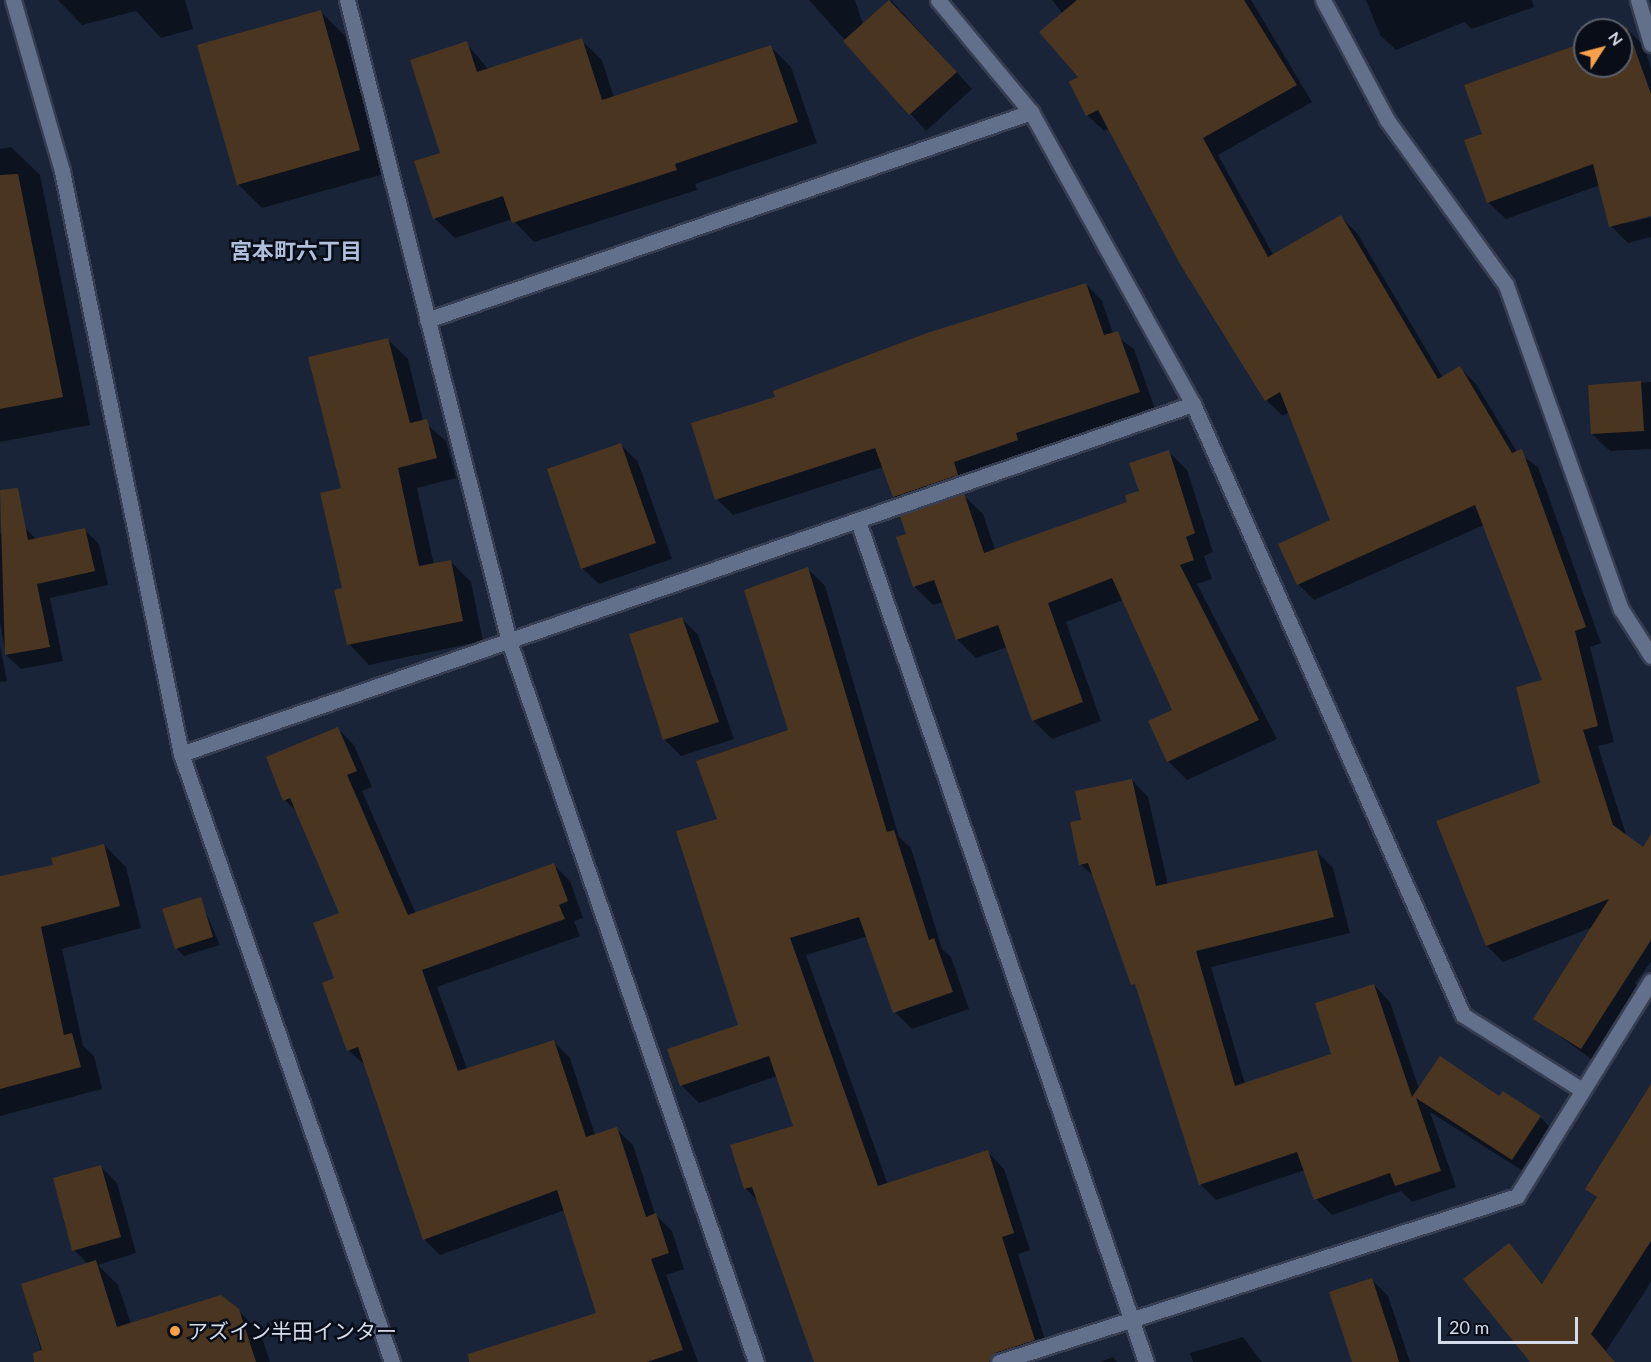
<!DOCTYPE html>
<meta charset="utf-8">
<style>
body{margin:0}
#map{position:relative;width:1651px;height:1362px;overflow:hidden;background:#192439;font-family:Lato,"Noto Sans JP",sans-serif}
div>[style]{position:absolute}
.shadow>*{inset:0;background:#0007}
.building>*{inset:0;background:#4a3521}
.roads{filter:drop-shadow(2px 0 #373e51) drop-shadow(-2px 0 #373e51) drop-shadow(0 2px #373e51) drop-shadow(0 -2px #373e51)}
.minor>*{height:15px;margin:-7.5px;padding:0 7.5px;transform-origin:7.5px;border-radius:7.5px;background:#63708b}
.dots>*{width:16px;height:16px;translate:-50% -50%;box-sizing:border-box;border:3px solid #090d17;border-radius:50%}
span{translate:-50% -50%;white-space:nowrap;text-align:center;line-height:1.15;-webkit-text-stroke:5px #090d17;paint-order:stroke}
.poi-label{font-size:21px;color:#d4dceb}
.left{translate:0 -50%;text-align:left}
.neighbourhood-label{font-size:22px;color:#b0bfdc;font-weight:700}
.north{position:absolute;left:1573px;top:18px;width:60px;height:60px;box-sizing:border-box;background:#090d17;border:2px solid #5a606c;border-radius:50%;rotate:54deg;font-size:16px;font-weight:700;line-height:24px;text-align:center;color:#d4dceb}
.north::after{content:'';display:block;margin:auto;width:21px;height:27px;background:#f7a149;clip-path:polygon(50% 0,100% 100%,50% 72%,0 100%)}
.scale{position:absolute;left:1438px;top:1317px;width:140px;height:27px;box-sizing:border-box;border:3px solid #d4dceb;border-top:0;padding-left:8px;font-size:18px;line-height:21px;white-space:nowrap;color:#d4dceb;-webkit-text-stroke:4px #090d17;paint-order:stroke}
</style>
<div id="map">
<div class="shadow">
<div style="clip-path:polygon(185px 0,193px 29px,161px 38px,136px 11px,82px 25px,58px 0)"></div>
<div style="clip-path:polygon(809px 0,855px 0,863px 25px,891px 0,972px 89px,926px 131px)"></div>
<div style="clip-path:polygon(1052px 0,1251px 0,1312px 102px,1218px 155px,1274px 256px,1341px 217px,1357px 233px,1443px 378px,1460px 368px,1476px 384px,1517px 452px,1538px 467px,1601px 643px,1590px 647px,1614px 742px,1598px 746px,1627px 838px,1651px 856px,1651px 962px,1635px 983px,1644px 992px,1598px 1064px,1535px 1018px,1593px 927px,1503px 962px,1487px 946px,1542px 784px,1544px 681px,1484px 525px,1314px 600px,1298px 584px,1332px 521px,1289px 412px,1283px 416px,1266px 400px,1110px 128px,1104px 131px,1087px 115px,1063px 14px)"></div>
<div style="clip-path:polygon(1366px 0,1532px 0,1534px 7px,1472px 29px,1464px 22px,1396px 50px,1380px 35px)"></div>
<div style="clip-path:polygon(321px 12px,345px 36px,384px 174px,262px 208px,238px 184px)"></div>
<div style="clip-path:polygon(1627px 29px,1644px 46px,1651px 69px,1651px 214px,1620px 225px,1651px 217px,1651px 237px,1628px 243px,1611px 226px,1600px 185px,1506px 219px,1488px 202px,1484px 135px,1585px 44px,1585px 66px,1621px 66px)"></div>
<div style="clip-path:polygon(581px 40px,602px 60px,614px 98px,771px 47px,791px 67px,817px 143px,695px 184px,697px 190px,534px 242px,512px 219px,455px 238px,434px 218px,466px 43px,489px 70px)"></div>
<div style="clip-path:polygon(11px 147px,40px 175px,90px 425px,0 442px,0 149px)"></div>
<div style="clip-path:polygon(1086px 284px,1102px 301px,1113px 334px,1134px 349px,1155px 409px,1031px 450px,1034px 457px,969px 478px,974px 491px,963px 495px,983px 514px,995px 550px,1129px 503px,1168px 451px,1187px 470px,1213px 552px,1204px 556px,1212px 579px,1197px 584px,1277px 739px,1187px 780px,1168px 761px,1174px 711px,1123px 600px,1066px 622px,1101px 721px,1052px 739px,1033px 720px,1007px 647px,976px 658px,957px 639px,943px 602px,933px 605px,914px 586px,911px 513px,894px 497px,883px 467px,733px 515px,717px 499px,777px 398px)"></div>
<div style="clip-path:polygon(387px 339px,408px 359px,423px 421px,446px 441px,456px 478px,417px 488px,434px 565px,451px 562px,471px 582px,483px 641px,369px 665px,349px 644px,343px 490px)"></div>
<div style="clip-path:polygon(1651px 382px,1651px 449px,1610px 451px,1592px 434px,1590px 386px)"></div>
<div style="clip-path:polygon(621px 445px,638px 462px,672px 559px,599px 584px,582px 568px)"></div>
<div style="clip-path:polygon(25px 528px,37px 540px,85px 530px,99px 544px,108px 585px,50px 598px,63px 661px,21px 669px,6px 655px,0 623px,0 533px)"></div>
<div style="clip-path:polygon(808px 569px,825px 586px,899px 837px,911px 848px,942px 949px,951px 957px,969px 1009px,912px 1029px,895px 1012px,868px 936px,806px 955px,888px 1185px,988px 1152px,1004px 1169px,1030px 1250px,1018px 1254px,1046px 1343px,989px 1362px,815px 1362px,758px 1201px,746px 1189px,732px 1146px,795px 1127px,777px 1076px,699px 1103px,682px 1086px,669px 1049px,740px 1026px,719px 820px,789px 731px)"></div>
<div style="clip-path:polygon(682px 619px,698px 635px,734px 739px,681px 756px,664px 739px)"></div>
<div style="clip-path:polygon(0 646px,7px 681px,0 682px)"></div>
<div style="clip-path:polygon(338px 729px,354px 745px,372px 787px,362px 791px,416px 914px,554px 865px,570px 881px,583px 918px,574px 921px,580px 936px,437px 987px,467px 1069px,554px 1042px,570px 1058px,595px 1135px,616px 1129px,633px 1145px,655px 1214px,672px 1231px,684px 1269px,666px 1275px,698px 1362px,478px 1362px,598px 1314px,565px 1210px,440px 1255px,424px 1239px,366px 1066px,348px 1050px,336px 979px,341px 913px,299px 814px,285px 800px)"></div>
<div style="clip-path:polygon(1132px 780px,1148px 797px,1168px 885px,1317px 852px,1333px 868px,1350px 933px,1211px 967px,1245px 1084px,1333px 1055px,1374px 985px,1390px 1002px,1419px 1089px,1500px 1098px,1540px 1117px,1556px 1133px,1529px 1175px,1430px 1112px,1456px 1187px,1412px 1202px,1401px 1191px,1332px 1215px,1316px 1199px,1305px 1170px,1216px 1200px,1200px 1184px,1139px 991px,1095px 878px,1081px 864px,1082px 821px)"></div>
<div style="clip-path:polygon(104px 845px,126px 867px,141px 928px,62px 949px,83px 1046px,94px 1056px,102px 1089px,0 1116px,0 878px,55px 866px)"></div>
<div style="clip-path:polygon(200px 899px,220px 945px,184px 956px,176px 948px)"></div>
<div style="clip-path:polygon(1651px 1087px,1651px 1282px,1606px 1351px,1615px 1362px,1534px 1362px,1509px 1245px,1543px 1284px,1598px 1199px,1587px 1189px)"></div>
<div style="clip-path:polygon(100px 1166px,117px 1183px,136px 1253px,98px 1265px,118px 1285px,131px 1324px,238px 1310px,261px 1334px,270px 1362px,44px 1362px,23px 1285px,88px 1264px,74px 1250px)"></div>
<div style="clip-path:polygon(1371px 1279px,1388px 1296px,1410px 1362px,1353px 1362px)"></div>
<div style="clip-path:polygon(1243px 1337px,1262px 1362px,1193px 1362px,1190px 1353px)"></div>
<div style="clip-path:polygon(1113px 1357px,1117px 1362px,1100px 1362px)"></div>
</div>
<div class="building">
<div style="clip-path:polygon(889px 0,957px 72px,909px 115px,843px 41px)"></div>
<div style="clip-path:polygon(1077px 0,1244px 0,1297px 85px,1203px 138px,1268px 257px,1341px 215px,1438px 379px,1460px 366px,1512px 453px,1522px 449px,1586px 627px,1575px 631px,1598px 726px,1583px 730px,1613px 825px,1643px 847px,1651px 834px,1651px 940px,1581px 1049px,1533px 1019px,1609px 899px,1486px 946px,1436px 821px,1540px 783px,1516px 687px,1542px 680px,1475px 505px,1297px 585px,1278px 544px,1330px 520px,1280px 392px,1265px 401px,1180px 264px,1098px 110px,1086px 116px,1069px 82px,1078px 77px,1039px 32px)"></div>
<div style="clip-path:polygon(321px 10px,360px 150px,237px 185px,197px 45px)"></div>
<div style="clip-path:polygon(1627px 27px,1651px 94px,1651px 216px,1609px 227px,1593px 164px,1487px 203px,1464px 140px,1482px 134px,1464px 85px,1585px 42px,1585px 66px,1621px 66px,1618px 30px)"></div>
<div style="clip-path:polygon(582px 38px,602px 100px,771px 45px,798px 122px,675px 164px,677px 170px,512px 223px,503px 196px,433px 219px,414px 161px,440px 153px,410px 60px,467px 41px,477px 72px)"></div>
<div style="clip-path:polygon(18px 174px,63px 397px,0 409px,0 175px)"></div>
<div style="clip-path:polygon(1086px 283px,1104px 335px,1118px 331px,1140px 392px,1016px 433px,1018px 440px,954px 462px,958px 475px,893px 497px,875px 448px,715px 500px,691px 423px,775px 397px,773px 391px,927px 333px)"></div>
<div style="clip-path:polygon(388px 338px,410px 423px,427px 419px,437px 458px,398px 468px,419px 566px,451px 560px,463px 621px,347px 645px,334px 590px,342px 588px,320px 493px,341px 488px,308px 357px)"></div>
<div style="clip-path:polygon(1641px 381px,1644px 431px,1591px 434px,1588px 385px)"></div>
<div style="clip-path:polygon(621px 443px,656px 543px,581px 569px,547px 469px)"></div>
<div style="clip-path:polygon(1169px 450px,1195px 533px,1186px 537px,1194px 560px,1180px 565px,1259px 720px,1167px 762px,1148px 721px,1172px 710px,1112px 578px,1048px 603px,1083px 702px,1032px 721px,998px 625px,956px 640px,934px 580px,913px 587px,896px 537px,906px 534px,900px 516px,964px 493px,984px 553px,1127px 502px,1125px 495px,1139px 491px,1129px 463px)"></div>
<div style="clip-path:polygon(18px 488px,28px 540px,85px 528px,95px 571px,37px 584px,50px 647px,5px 655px,0 490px)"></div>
<div style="clip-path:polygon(808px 567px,887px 832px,894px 830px,929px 940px,934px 938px,953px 992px,893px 1013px,859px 917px,790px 938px,878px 1186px,988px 1150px,1014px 1233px,1002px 1237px,1035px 1340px,995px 1353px,989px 1362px,814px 1362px,752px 1187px,744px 1189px,730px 1145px,793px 1126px,769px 1056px,680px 1086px,667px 1049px,738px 1025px,676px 831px,717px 819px,696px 761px,788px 730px,744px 590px)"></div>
<div style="clip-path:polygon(682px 617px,719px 722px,663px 740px,629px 634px)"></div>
<div style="clip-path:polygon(338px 727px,357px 771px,347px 775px,408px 915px,554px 863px,568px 901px,559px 905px,565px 919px,422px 970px,458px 1071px,554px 1040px,586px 1137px,617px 1127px,646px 1217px,656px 1213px,669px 1253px,651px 1259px,683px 1350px,647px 1362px,469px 1362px,468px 1354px,596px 1313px,557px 1190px,423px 1240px,358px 1047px,347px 1051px,322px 983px,334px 978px,313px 923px,339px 913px,290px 798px,283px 801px,266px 757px)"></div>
<div style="clip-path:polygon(1132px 779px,1156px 886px,1317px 850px,1334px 917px,1196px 951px,1235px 1086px,1331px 1054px,1315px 1003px,1374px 984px,1412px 1097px,1440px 1056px,1499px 1096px,1503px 1091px,1541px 1116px,1512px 1160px,1416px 1098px,1441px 1171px,1395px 1186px,1390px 1173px,1314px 1200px,1297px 1152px,1199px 1185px,1135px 984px,1131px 985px,1088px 863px,1079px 865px,1070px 822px,1081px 820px,1075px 791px)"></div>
<div style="clip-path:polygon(104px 844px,120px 906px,41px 927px,64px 1035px,72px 1033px,81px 1067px,0 1089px,0 876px,53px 865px,51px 858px)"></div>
<div style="clip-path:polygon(201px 897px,213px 937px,175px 949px,162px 909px)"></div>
<div style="clip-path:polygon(1651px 1084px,1651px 1241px,1591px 1334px,1615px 1362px,1530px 1362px,1463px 1279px,1509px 1243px,1542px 1284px,1597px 1197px,1585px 1189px)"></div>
<div style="clip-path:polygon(101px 1165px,121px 1237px,72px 1251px,53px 1178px)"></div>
<div style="clip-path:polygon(96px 1260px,117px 1327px,221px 1295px,239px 1309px,256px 1362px,34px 1362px,33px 1353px,42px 1350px,21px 1284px)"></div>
<div style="clip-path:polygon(1372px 1278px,1395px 1348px,1399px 1362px,1352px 1362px,1329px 1292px)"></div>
</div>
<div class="roads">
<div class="minor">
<div style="left:13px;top:0;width:178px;rotate:74deg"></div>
<div style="left:62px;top:171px;width:595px;rotate:78.46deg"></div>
<div style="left:181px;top:754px;width:644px;rotate:70.86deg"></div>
<div style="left:347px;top:0;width:661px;rotate:75.82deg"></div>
<div style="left:509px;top:641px;width:762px;rotate:71.09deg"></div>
<div style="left:938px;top:0;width:146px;rotate:50.3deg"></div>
<div style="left:1031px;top:112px;width:334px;rotate:61deg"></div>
<div style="left:1193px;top:404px;width:668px;rotate:66.16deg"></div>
<div style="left:1463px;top:1015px;width:141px;rotate:32.2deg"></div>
<div style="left:1323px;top:0;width:136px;rotate:61.9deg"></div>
<div style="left:1387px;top:120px;width:203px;rotate:54.2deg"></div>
<div style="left:1506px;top:285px;width:344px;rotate:70.5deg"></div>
<div style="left:1621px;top:609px;width:56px;rotate:57.4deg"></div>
<div style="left:1638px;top:0;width:46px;rotate:73.5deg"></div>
<div style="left:427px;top:320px;width:639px;rotate:-19deg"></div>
<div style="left:858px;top:521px;width:889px;rotate:71.1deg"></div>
<div style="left:181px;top:754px;width:1071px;rotate:-19.08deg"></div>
<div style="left:999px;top:1362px;width:544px;rotate:-17.77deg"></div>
<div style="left:1517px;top:1196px;width:253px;rotate:-58.1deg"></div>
</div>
</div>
<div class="dots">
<div style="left:175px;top:1331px;background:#f7a149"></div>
</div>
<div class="poi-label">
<span class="left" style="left:187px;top:1331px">アズイン半田インター</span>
</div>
<div class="neighbourhood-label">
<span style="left:296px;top:251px">宮本町六丁目</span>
</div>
<div class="north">N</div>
<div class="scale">20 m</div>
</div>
